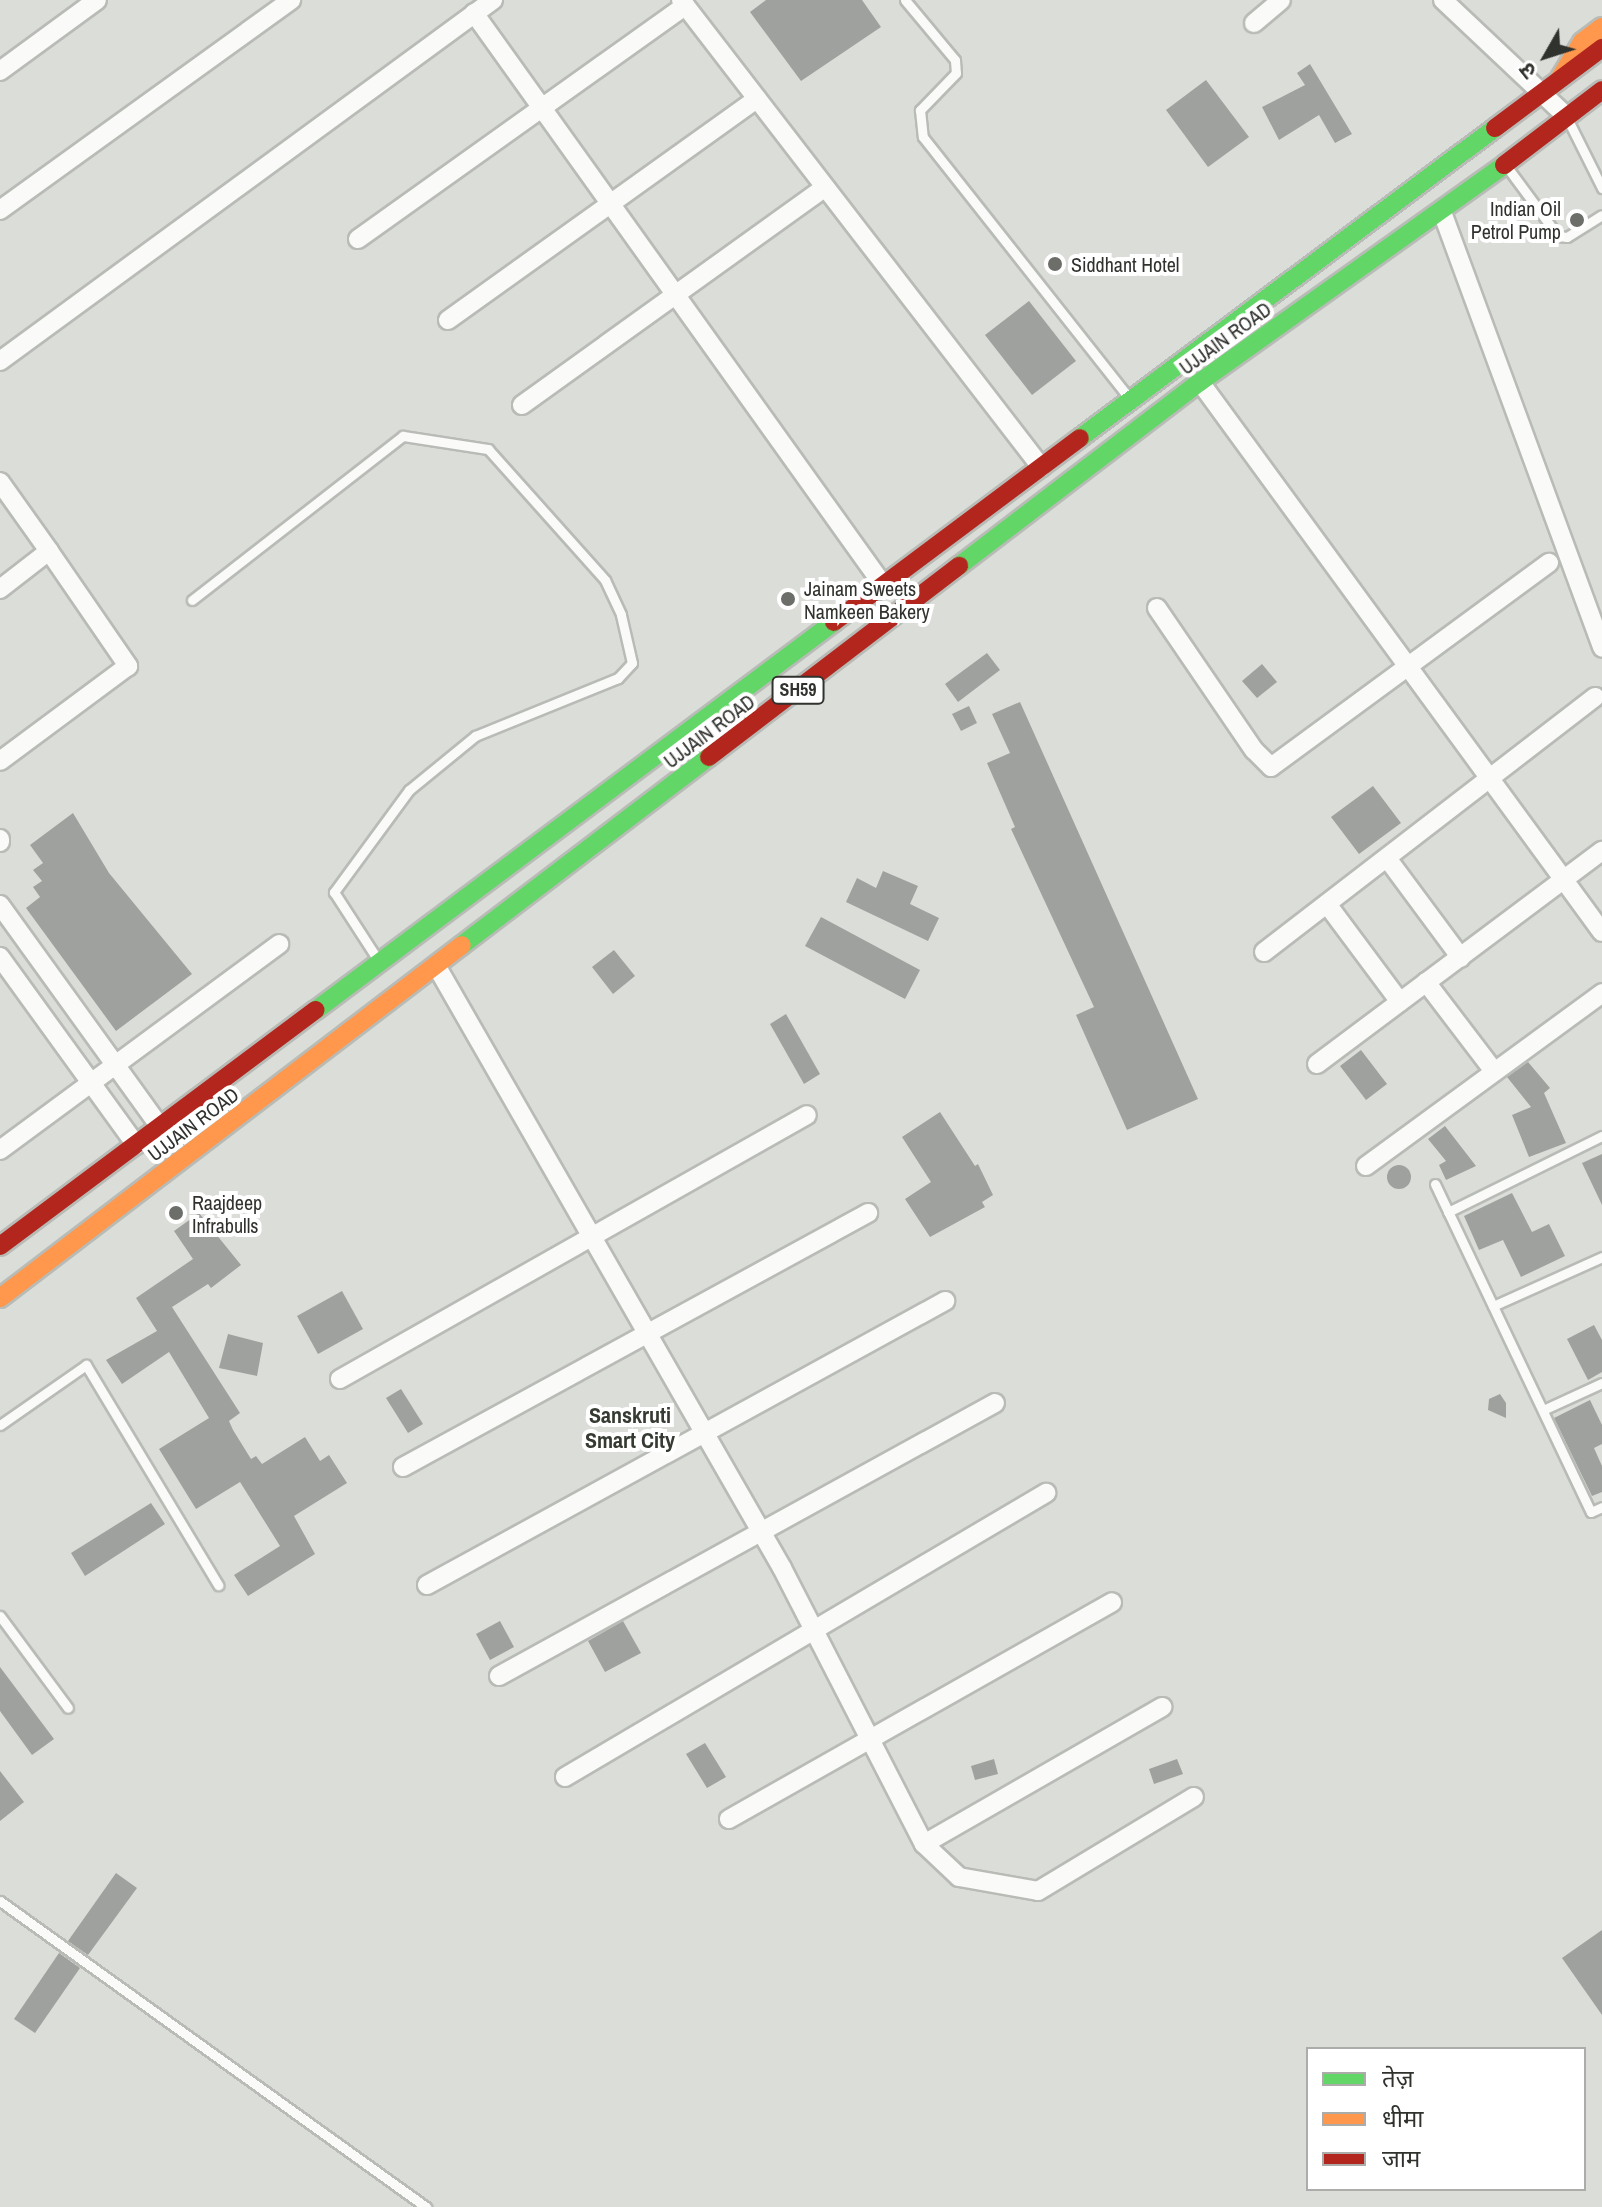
<!DOCTYPE html>
<meta charset="utf-8">
<style>
body{margin:0}
#map{position:relative;width:1602px;height:2207px;overflow:hidden;background:#dbded8;font-family:"Archivo Narrow","Noto Sans Devanagari",sans-serif}
div>[style]{position:absolute}
.building>*{inset:0;background:#9ea19d}
.round{border-radius:50%}
.roads{filter:drop-shadow(2px 0 #b8bbb6) drop-shadow(-2px 0 #b8bbb6) drop-shadow(0 2px #b8bbb6) drop-shadow(0 -2px #b8bbb6)}
.lane>*{height:9px;margin:-4.5px;padding:0 4.5px;transform-origin:4.5px;border-radius:4.5px;background:#fafaf9}
.street>*{height:18px;margin:-9px;padding:0 9px;transform-origin:9px;border-radius:9px;background:#fafaf9}
.fast>*{height:18px;margin:-9px;padding:0 9px;transform-origin:9px;border-radius:9px;background:#63d668}
.slow>*{height:18px;margin:-9px;padding:0 9px;transform-origin:9px;border-radius:9px;background:#ff974d}
.jam>*{height:18px;margin:-9px;padding:0 9px;transform-origin:9px;border-radius:9px;background:#b3261e}
.dots>*{width:22px;height:22px;translate:-50% -50%;box-sizing:border-box;border:4px solid #fff;border-radius:50%}
span{translate:-50% -50%;white-space:nowrap;text-align:center;line-height:1.15;-webkit-text-stroke:8px #fff;paint-order:stroke}
.shield-label span{padding:2px 6px;background:#fff;border:2px solid;border-radius:6px;-webkit-text-stroke-width:0}
.shield-label{font-size:18px;color:#2f322d;font-weight:700}
.poi-label{font-size:20px;color:#2f322d}
.right{translate:-100% -50%;text-align:right}
.left{translate:0 -50%;text-align:left}
.street-label{font-size:20px;color:#2f322d}
.neighbourhood-label{font-size:22px;color:#353b32;font-weight:700}
.legend{position:absolute;left:1306px;top:2047px;width:280px;height:144px;box-sizing:border-box;background:#fff;border:2px solid #acadab;margin:0;padding:10px 14px;list-style:none;font-size:24px;color:#2f322d}
.legend li{display:flex;align-items:center;gap:16px;height:40px}
.legend b{width:40px;border:2px solid #acadab}
.north{position:absolute;left:1506px;top:16px;width:80px;height:80px;-webkit-text-stroke:6px #fff;paint-order:stroke;rotate:231deg;font-size:22px;font-weight:700;line-height:32px;text-align:center;color:#2f322d}
.north::after{content:'';display:block;margin:auto;width:28px;height:36px;background:#2f322d;clip-path:polygon(50% 0,100% 100%,50% 72%,0 100%)}
</style>
<div id="map">
<div class="building">
<div style="clip-path:polygon(766px 0,862px 0,881px 27px,801px 81px,750px 12px)"></div>
<div style="clip-path:polygon(1310px 64px,1352px 134px,1335px 143px,1319px 115px,1279px 140px,1262px 107px,1305px 85px,1297px 73px)"></div>
<div style="clip-path:polygon(1206px 80px,1249px 137px,1208px 167px,1166px 110px)"></div>
<div style="clip-path:polygon(1029px 301px,1076px 361px,1032px 395px,985px 335px)"></div>
<div style="clip-path:polygon(987px 653px,1000px 670px,958px 702px,945px 684px)"></div>
<div style="clip-path:polygon(1262px 664px,1277px 682px,1257px 698px,1242px 681px)"></div>
<div style="clip-path:polygon(1020px 702px,1198px 1099px,1127px 1130px,1076px 1015px,1094px 1007px,1011px 829px,1015px 827px,987px 763px,1010px 753px,992px 714px)"></div>
<div style="clip-path:polygon(969px 706px,977px 723px,961px 731px,952px 714px)"></div>
<div style="clip-path:polygon(1373px 786px,1401px 823px,1359px 854px,1331px 817px)"></div>
<div style="clip-path:polygon(73px 813px,109px 873px,192px 974px,116px 1031px,26px 908px,40px 897px,33px 887px,42px 881px,33px 870px,43px 863px,30px 845px)"></div>
<div style="clip-path:polygon(883px 871px,918px 886px,910px 904px,939px 918px,928px 941px,846px 902px,857px 878px,876px 888px)"></div>
<div style="clip-path:polygon(821px 917px,920px 970px,905px 999px,805px 946px)"></div>
<div style="clip-path:polygon(614px 950px,635px 976px,613px 994px,592px 967px)"></div>
<div style="clip-path:polygon(786px 1014px,820px 1074px,804px 1084px,770px 1024px)"></div>
<div style="clip-path:polygon(1361px 1050px,1387px 1084px,1366px 1100px,1340px 1066px)"></div>
<div style="clip-path:polygon(1528px 1062px,1550px 1088px,1544px 1093px,1566px 1143px,1529px 1157px,1512px 1115px,1531px 1107px,1507px 1077px)"></div>
<div style="clip-path:polygon(940px 1112px,975px 1166px,978px 1164px,993px 1195px,982px 1202px,985px 1207px,930px 1237px,905px 1199px,931px 1182px,902px 1137px)"></div>
<div style="clip-path:polygon(1445px 1126px,1476px 1166px,1446px 1180px,1439px 1165px,1446px 1161px,1428px 1139px)"></div>
<div style="clip-path:polygon(1602px 1154px,1602px 1205px,1582px 1163px)"></div>
<div class="round" style="left:1387px;top:1165px;width:24px;height:24px"></div>
<div style="clip-path:polygon(1512px 1193px,1532px 1232px,1549px 1224px,1565px 1256px,1521px 1277px,1503px 1240px,1479px 1250px,1464px 1216px)"></div>
<div style="clip-path:polygon(199px 1213px,241px 1265px,211px 1288px,208px 1284px,172px 1307px,240px 1413px,229px 1421px,233px 1430px,251px 1459px,256px 1456px,262px 1464px,305px 1437px,320px 1461px,329px 1455px,347px 1483px,294px 1516px,315px 1554px,248px 1596px,234px 1575px,280px 1546px,240px 1482px,196px 1509px,159px 1449px,209px 1418px,169px 1352px,122px 1384px,106px 1360px,157px 1331px,136px 1298px,193px 1259px,174px 1231px)"></div>
<div style="clip-path:polygon(342px 1291px,363px 1329px,318px 1354px,297px 1316px)"></div>
<div style="clip-path:polygon(1594px 1325px,1602px 1340px,1602px 1372px,1588px 1380px,1567px 1339px)"></div>
<div style="clip-path:polygon(228px 1334px,263px 1343px,257px 1376px,219px 1368px)"></div>
<div style="clip-path:polygon(401px 1389px,423px 1424px,408px 1433px,386px 1398px)"></div>
<div style="clip-path:polygon(1500px 1394px,1506px 1403px,1506px 1418px,1488px 1410px,1489px 1399px)"></div>
<div style="clip-path:polygon(1590px 1400px,1602px 1425px,1602px 1444px,1594px 1448px,1602px 1466px,1602px 1492px,1592px 1496px,1554px 1418px)"></div>
<div style="clip-path:polygon(151px 1503px,165px 1524px,85px 1576px,71px 1553px)"></div>
<div style="clip-path:polygon(500px 1621px,514px 1647px,490px 1660px,476px 1634px)"></div>
<div style="clip-path:polygon(623px 1621px,641px 1653px,605px 1672px,588px 1641px)"></div>
<div style="clip-path:polygon(0 1667px,54px 1739px,32px 1755px,0 1711px)"></div>
<div style="clip-path:polygon(705px 1743px,726px 1777px,707px 1788px,686px 1754px)"></div>
<div style="clip-path:polygon(994px 1759px,998px 1774px,975px 1780px,971px 1766px)"></div>
<div style="clip-path:polygon(1177px 1759px,1183px 1774px,1154px 1784px,1149px 1769px)"></div>
<div style="clip-path:polygon(0 1771px,24px 1802px,0 1821px)"></div>
<div style="clip-path:polygon(116px 1873px,137px 1888px,88px 1955px,68px 1941px)"></div>
<div style="clip-path:polygon(1602px 1930px,1602px 2015px,1562px 1958px)"></div>
<div style="clip-path:polygon(59px 1953px,80px 1968px,35px 2033px,14px 2019px)"></div>
</div>
<div class="roads">
<div class="lane">
<div style="left:905px;top:0;width:78px;rotate:50.2deg"></div>
<div style="left:955px;top:60px;width:13px;rotate:86deg"></div>
<div style="left:956px;top:73px;width:52px;rotate:134.2deg"></div>
<div style="left:920px;top:110px;width:27px;rotate:84deg"></div>
<div style="left:923px;top:137px;width:334px;rotate:51.7deg"></div>
<div style="left:1569px;top:122px;width:74px;rotate:63.4deg"></div>
<div style="left:1507px;top:167px;width:86px;rotate:53.5deg"></div>
<div style="left:1558px;top:236px;width:9px;rotate:6deg"></div>
<div style="left:1567px;top:237px;width:41px;rotate:-32.2deg"></div>
<div style="left:192px;top:600px;width:267px;rotate:-37.9deg"></div>
<div style="left:403px;top:436px;width:86px;rotate:8.7deg"></div>
<div style="left:488px;top:449px;width:176px;rotate:48.2deg"></div>
<div style="left:605px;top:580px;width:38px;rotate:65deg"></div>
<div style="left:621px;top:615px;width:49px;rotate:77.1deg"></div>
<div style="left:632px;top:663px;width:21px;rotate:133deg"></div>
<div style="left:618px;top:678px;width:154px;rotate:157.9deg"></div>
<div style="left:475px;top:736px;width:85px;rotate:140.7deg"></div>
<div style="left:409px;top:790px;width:127px;rotate:126.3deg"></div>
<div style="left:334px;top:892px;width:81px;rotate:57.1deg"></div>
<div style="left:1435px;top:1184px;width:363px;rotate:64.6deg"></div>
<div style="left:1591px;top:1512px;width:12px;rotate:-24deg"></div>
<div style="left:1448px;top:1212px;width:172px;rotate:-26.3deg"></div>
<div style="left:1493px;top:1306px;width:120px;rotate:-24.2deg"></div>
<div style="left:1543px;top:1410px;width:65px;rotate:-24.6deg"></div>
<div style="left:0;top:1425px;width:105px;rotate:-34.9deg"></div>
<div style="left:86px;top:1365px;width:257px;rotate:59deg"></div>
<div style="left:0;top:1616px;width:114px;rotate:53.5deg"></div>
<div style="left:0;top:1901px;width:525px;rotate:35.69deg"></div>
</div>
<div class="street">
<div style="left:681px;top:0;width:590px;rotate:52.37deg"></div>
<div style="left:1443px;top:0;width:168px;rotate:43.3deg"></div>
<div style="left:474px;top:13px;width:703px;rotate:54.43deg"></div>
<div style="left:1254px;top:23px;width:35px;rotate:-40deg"></div>
<div style="left:0;top:71px;width:120px;rotate:-36.2deg"></div>
<div style="left:0;top:210px;width:359px;rotate:-35.8deg"></div>
<div style="left:1442px;top:212px;width:464px;rotate:69.8deg"></div>
<div style="left:358px;top:239px;width:402px;rotate:-35.5deg"></div>
<div style="left:448px;top:320px;width:380px;rotate:-35.6deg"></div>
<div style="left:0;top:361px;width:611px;rotate:-36.21deg"></div>
<div style="left:1200px;top:382px;width:681px;rotate:53.84deg"></div>
<div style="left:522px;top:405px;width:373px;rotate:-35.7deg"></div>
<div style="left:0;top:482px;width:85px;rotate:54.6deg"></div>
<div style="left:0;top:589px;width:62px;rotate:-37.8deg"></div>
<div style="left:49px;top:551px;width:140px;rotate:55.5deg"></div>
<div style="left:128px;top:666px;width:159px;rotate:143.4deg"></div>
<div style="left:1157px;top:608px;width:172px;rotate:55.7deg"></div>
<div style="left:1254px;top:750px;width:24px;rotate:45deg"></div>
<div style="left:1271px;top:767px;width:345px;rotate:-36.3deg"></div>
<div style="left:0;top:839px;width:3px;rotate:90deg"></div>
<div style="left:1387px;top:858px;width:124px;rotate:53.5deg"></div>
<div style="left:1327px;top:904px;width:122px;rotate:53.3deg"></div>
<div style="left:0;top:905px;width:274px;rotate:54.2deg"></div>
<div style="left:1264px;top:952px;width:418px;rotate:-37.6deg"></div>
<div style="left:0;top:957px;width:232px;rotate:54.1deg"></div>
<div style="left:437px;top:967px;width:693px;rotate:60.14deg"></div>
<div style="left:782px;top:1568px;width:310px;rotate:62.8deg"></div>
<div style="left:924px;top:1844px;width:48px;rotate:43.3deg"></div>
<div style="left:959px;top:1877px;width:80px;rotate:10deg"></div>
<div style="left:1038px;top:1891px;width:182px;rotate:-31.1deg"></div>
<div style="left:1426px;top:982px;width:111px;rotate:52.7deg"></div>
<div style="left:1317px;top:1064px;width:356px;rotate:-36.8deg"></div>
<div style="left:0;top:1150px;width:347px;rotate:-36.4deg"></div>
<div style="left:1366px;top:1166px;width:293px;rotate:-36.2deg"></div>
<div style="left:340px;top:1379px;width:536px;rotate:-29.48deg"></div>
<div style="left:403px;top:1467px;width:530px;rotate:-28.64deg"></div>
<div style="left:427px;top:1585px;width:591px;rotate:-28.73deg"></div>
<div style="left:499px;top:1676px;width:566px;rotate:-28.83deg"></div>
<div style="left:565px;top:1777px;width:559px;rotate:-30.56deg"></div>
<div style="left:729px;top:1819px;width:440px;rotate:-29.5deg"></div>
<div style="left:924px;top:1844px;width:275px;rotate:-29.9deg"></div>
</div>
<div class="fast">
<div style="left:1080px;top:438px;width:518px;rotate:-36.76deg"></div>
<div style="left:959px;top:566px;width:303px;rotate:-37.4deg"></div>
<div style="left:1200px;top:382px;width:374px;rotate:-35.5deg"></div>
<div style="left:462px;top:945px;width:310px;rotate:-37.3deg"></div>
<div style="left:316px;top:1010px;width:647px;rotate:-36.83deg"></div>
</div>
<div class="slow">
<div style="left:1560px;top:78px;width:42px;rotate:-58.6deg"></div>
<div style="left:1582px;top:42px;width:25px;rotate:-37deg"></div>
<div style="left:0;top:1298px;width:581px;rotate:-37.38deg"></div>
</div>
<div class="jam">
<div style="left:1495px;top:128px;width:134px;rotate:-36.8deg"></div>
<div style="left:1504px;top:165px;width:123px;rotate:-37.4deg"></div>
<div style="left:834px;top:622px;width:307px;rotate:-36.8deg"></div>
<div style="left:709px;top:757px;width:315px;rotate:-37.4deg"></div>
<div style="left:0;top:1246px;width:394px;rotate:-36.8deg"></div>
</div>
</div>
<div class="dots">
<div style="left:1577px;top:220px;background:#6b6e69"></div>
<div style="left:1055px;top:264px;background:#6b6e69"></div>
<div style="left:788px;top:599px;background:#6b6e69"></div>
<div style="left:176px;top:1213px;background:#6b6e69"></div>
</div>
<div class="shield-label">
<span style="left:798px;top:690px">SH59</span>
</div>
<div class="poi-label">
<span class="right" style="left:1561px;top:220px">Indian Oil<br>Petrol Pump</span>
<span class="left" style="left:1071px;top:264px">Siddhant Hotel</span>
<span class="left" style="left:804px;top:600px">Jainam Sweets<br>Namkeen Bakery</span>
<span class="left" style="left:192px;top:1214px">Raajdeep<br>Infrabulls</span>
</div>
<div class="street-label">
<span style="left:1225px;top:338px;rotate:-36deg">UJJAIN ROAD</span>
<span style="left:709px;top:731px;rotate:-37deg">UJJAIN ROAD</span>
<span style="left:193px;top:1124px;rotate:-37deg">UJJAIN ROAD</span>
</div>
<div class="neighbourhood-label">
<span style="left:630px;top:1428px">Sanskruti<br>Smart City</span>
</div>
<ul class="legend">
<li><b style="height:10px;background:#63d668"></b>तेज़</li>
<li><b style="height:10px;background:#ff974d"></b>धीमा</li>
<li><b style="height:10px;background:#b3261e"></b>जाम</li>
</ul>
<div class="north">उ</div>
</div>
